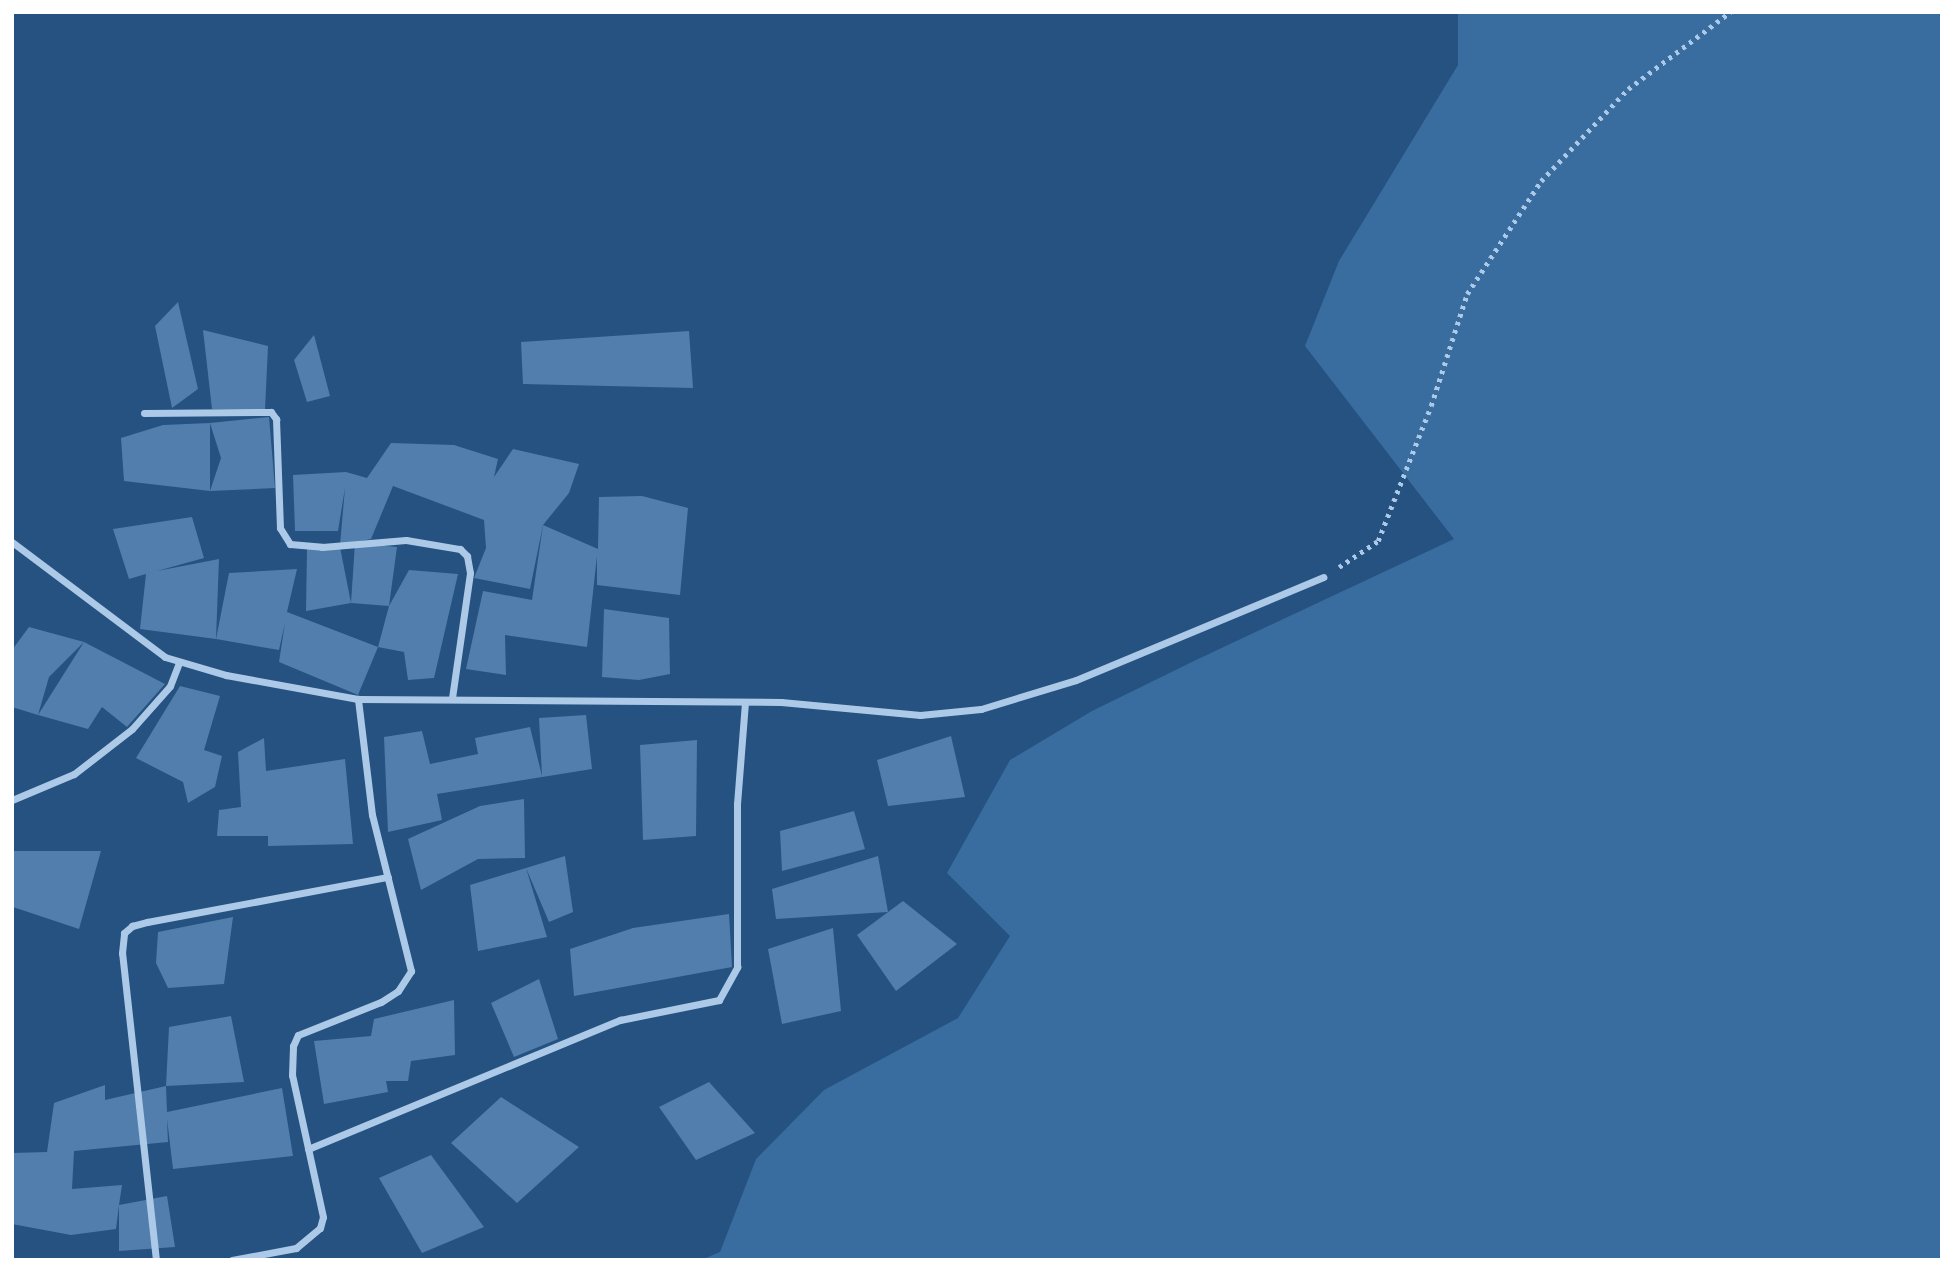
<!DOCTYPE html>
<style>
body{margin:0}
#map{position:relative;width:1954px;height:1272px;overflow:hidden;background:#255281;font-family:"Space Grotesk",sans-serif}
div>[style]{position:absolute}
.green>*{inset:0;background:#396c9f}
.building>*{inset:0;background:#517eac}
.path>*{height:4.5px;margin-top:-2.25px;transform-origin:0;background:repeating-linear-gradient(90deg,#accae7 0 3.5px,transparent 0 8.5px)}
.street>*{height:7px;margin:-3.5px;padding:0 3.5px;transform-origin:3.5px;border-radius:3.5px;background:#accae7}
span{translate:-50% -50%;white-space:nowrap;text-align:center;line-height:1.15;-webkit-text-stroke:5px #255281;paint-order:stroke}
.frame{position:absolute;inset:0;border:14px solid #fff;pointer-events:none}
</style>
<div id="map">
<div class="green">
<div style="clip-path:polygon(1458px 12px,1942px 12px,1942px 1260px,701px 1260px,720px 1252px,756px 1159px,824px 1090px,958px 1018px,1010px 936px,947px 873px,1010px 760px,1092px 711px,1196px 660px,1454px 539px,1305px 346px,1339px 261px,1458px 65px)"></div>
</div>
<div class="building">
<div style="clip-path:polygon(178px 302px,198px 389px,172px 408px,155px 326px)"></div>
<div style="clip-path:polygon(203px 330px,268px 346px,265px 410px,212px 409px)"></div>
<div style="clip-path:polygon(689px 331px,693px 388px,523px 384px,521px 342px)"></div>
<div style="clip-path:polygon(314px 335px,330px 396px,307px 402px,294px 360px)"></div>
<div style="clip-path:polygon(269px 417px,275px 488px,210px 491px,221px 458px,210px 423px)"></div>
<div style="clip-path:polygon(210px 423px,210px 491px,124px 481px,121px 438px,163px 425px)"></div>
<div style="clip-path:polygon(391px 443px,454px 445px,498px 459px,494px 477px,513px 449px,579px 464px,569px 493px,543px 525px,530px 589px,474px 578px,486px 548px,484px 520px,393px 486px,371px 539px,340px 545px,345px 488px,338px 531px,295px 531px,293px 475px,346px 472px,367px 478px)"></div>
<div style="clip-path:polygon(642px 496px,688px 508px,680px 595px,597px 585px,597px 556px,587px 647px,505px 635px,506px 675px,466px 669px,483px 591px,532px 600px,543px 525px,598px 549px,599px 497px)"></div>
<div style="clip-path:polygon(192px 517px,204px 558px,157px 571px,219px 559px,216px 639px,140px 629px,146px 574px,129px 579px,113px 529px)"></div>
<div style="clip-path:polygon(355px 543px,397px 547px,389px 606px,351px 603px)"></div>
<div style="clip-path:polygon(340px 547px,351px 603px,306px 611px,307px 549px)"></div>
<div style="clip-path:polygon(297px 569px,287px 612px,378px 647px,358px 695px,279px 662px,285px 623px,279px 650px,216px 639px,229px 573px)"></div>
<div style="clip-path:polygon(409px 570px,458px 574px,434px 678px,408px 680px,404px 652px,378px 647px,389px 606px)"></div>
<div style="clip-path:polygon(604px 609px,669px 618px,670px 674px,639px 680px,602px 677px)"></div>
<div style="clip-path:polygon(29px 627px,84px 642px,165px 684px,127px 727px,102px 707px,88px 729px,38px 715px,84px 642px,49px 677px,38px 715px,12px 707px,12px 650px)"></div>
<div style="clip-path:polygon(180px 686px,220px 696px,204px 750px,222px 756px,215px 787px,188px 803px,183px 782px,136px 758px)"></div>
<div style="clip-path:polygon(586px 715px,592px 769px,437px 794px,442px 820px,388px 832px,384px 737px,422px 731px,430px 764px,478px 754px,475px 738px,530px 727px,542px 776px,539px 718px)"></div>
<div style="clip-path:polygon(951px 736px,965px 797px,888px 806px,877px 760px)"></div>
<div style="clip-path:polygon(264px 738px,266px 771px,345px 759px,353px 844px,268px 846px,268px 836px,217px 836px,219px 810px,241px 807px,238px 752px)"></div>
<div style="clip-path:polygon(697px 740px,696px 836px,643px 840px,640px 745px)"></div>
<div style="clip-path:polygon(524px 799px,525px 858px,478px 859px,421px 890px,408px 839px,480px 806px)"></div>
<div style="clip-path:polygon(854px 811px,865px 849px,782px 871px,780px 831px)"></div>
<div style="clip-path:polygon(13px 851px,101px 851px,79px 929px,13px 907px)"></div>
<div style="clip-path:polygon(565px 856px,573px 912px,549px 922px,526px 868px,547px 937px,478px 951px,470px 885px,526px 868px)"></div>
<div style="clip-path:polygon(878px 856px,888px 912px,776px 919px,772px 889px)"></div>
<div style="clip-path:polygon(903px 901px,957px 944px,896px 991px,857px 935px)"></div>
<div style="clip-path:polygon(729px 914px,732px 967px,574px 996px,570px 949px,633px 928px)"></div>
<div style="clip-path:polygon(233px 917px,224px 984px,168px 988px,156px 963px,158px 932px)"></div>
<div style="clip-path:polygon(833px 928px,841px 1011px,782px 1024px,768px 949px)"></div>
<div style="clip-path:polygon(539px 979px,558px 1039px,514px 1057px,491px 1003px)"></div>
<div style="clip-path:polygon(454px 1000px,455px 1055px,411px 1061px,408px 1081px,386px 1081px,388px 1092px,324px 1104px,314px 1041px,371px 1036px,374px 1019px)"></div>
<div style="clip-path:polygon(231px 1016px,244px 1082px,166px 1086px,169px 1027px)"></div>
<div style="clip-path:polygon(709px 1082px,755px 1133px,696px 1160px,659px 1107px)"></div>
<div style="clip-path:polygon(105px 1085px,105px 1100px,166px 1086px,167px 1112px,282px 1088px,293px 1156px,173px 1169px,167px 1119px,168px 1142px,74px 1151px,72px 1189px,122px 1185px,119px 1205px,167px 1196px,175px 1247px,119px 1251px,119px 1205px,116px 1229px,71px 1235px,12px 1224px,12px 1153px,47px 1152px,54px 1103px)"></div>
<div style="clip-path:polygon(501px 1097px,579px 1147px,517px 1203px,451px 1143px)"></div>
<div style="clip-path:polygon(431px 1155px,484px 1227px,422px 1253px,379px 1178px)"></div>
</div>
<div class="path">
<div style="left:1339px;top:567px;width:47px;rotate:-33.7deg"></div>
<div style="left:1378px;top:541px;width:145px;rotate:-68.6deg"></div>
<div style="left:1431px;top:406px;width:118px;rotate:-72.2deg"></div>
<div style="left:1467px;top:294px;width:135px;rotate:-56.8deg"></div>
<div style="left:1541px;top:181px;width:127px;rotate:-46.6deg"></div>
<div style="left:1628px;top:89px;width:128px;rotate:-37deg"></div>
</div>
<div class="street">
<div style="left:144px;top:413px;width:127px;rotate:-0.5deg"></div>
<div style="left:271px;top:412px;width:9px;rotate:54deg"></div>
<div style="left:276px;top:419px;width:109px;rotate:87.9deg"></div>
<div style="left:280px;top:528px;width:19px;rotate:58deg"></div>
<div style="left:290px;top:544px;width:32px;rotate:5deg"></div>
<div style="left:322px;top:547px;width:84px;rotate:-4.8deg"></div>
<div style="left:406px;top:540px;width:55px;rotate:9.5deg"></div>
<div style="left:460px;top:549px;width:10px;rotate:45deg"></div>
<div style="left:467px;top:556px;width:17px;rotate:80deg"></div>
<div style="left:470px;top:573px;width:126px;rotate:98.2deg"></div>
<div style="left:12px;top:542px;width:191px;rotate:36.9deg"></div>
<div style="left:165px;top:657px;width:64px;rotate:16.4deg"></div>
<div style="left:226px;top:675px;width:134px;rotate:10.3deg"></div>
<div style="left:358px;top:699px;width:423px;rotate:0.4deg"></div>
<div style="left:781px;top:702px;width:140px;rotate:5.3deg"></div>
<div style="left:920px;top:715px;width:61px;rotate:-5.6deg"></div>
<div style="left:981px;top:709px;width:99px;rotate:-17deg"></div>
<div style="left:1076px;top:680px;width:268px;rotate:-22.6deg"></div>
<div style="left:12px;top:800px;width:67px;rotate:-22.8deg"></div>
<div style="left:74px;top:774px;width:73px;rotate:-37.8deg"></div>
<div style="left:132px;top:729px;width:57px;rotate:-48.5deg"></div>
<div style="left:170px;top:686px;width:25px;rotate:-69deg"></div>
<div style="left:308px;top:1149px;width:338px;rotate:-22.5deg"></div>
<div style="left:620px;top:1020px;width:101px;rotate:-11.4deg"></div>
<div style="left:719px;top:1000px;width:38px;rotate:-61deg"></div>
<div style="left:737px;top:967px;width:163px;rotate:-90deg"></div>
<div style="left:737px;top:804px;width:101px;rotate:-85.5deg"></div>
<div style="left:156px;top:1260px;width:309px;rotate:-96.3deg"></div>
<div style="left:122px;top:953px;width:20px;rotate:-84deg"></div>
<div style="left:124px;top:933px;width:11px;rotate:-41deg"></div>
<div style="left:132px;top:926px;width:16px;rotate:-15deg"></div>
<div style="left:147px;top:922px;width:245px;rotate:-10.6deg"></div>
<div style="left:232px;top:1260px;width:65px;rotate:-10.6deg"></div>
<div style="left:296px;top:1248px;width:31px;rotate:-40deg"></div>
<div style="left:320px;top:1228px;width:11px;rotate:-75deg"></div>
<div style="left:323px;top:1217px;width:145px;rotate:-102.3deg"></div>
<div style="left:292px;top:1075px;width:29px;rotate:-88deg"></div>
<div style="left:293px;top:1046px;width:12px;rotate:-66deg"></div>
<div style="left:298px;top:1035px;width:89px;rotate:-21.7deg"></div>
<div style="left:381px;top:1002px;width:20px;rotate:-33deg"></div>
<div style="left:398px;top:991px;width:24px;rotate:-57deg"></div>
<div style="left:411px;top:971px;width:161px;rotate:-104deg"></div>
<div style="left:372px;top:815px;width:117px;rotate:-96.9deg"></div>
</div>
<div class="frame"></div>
</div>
